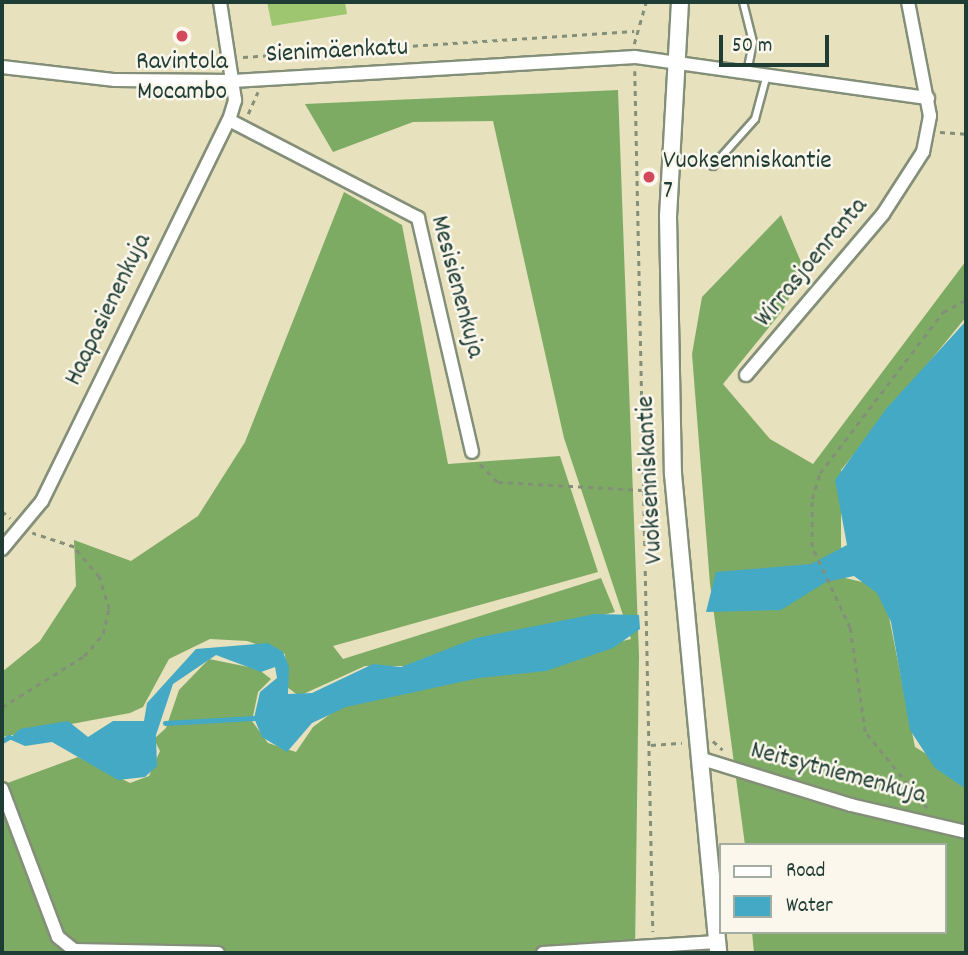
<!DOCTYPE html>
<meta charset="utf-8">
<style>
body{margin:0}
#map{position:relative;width:968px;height:955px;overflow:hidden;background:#e7e1bd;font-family:Dekko,sans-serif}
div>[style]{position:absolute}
.green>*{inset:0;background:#9ec671}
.forest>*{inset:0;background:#7eab63}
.water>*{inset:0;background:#44a9c4}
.stream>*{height:4.5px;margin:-2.25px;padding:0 2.25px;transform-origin:2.25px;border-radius:2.25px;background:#44a9c4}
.path>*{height:2.5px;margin-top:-1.25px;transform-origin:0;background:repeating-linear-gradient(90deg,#838f78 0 5px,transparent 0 10px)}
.roads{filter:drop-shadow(2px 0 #838f78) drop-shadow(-2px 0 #838f78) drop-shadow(0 2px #838f78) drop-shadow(0 -2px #838f78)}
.service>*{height:6px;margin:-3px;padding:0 3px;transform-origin:3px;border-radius:3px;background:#fff}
.minor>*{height:12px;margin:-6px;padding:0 6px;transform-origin:6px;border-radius:6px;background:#fff}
.tertiary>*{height:16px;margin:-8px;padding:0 8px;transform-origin:8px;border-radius:8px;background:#fff}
.dots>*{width:19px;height:19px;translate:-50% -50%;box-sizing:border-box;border:4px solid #fbf7ec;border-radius:50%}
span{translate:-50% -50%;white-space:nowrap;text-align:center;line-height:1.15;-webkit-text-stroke:5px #fbf7ec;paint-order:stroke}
.street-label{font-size:26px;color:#1f3d34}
.poi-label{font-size:26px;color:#1f3d34}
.left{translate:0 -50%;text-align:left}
.frame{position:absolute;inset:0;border:4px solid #1f3d34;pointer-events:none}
.legend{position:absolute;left:719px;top:843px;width:228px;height:91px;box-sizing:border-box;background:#fbf7ec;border:2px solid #a3ada2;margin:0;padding:9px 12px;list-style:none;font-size:21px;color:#1f3d34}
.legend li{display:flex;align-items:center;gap:14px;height:35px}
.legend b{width:35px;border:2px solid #a3ada2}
.scale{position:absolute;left:719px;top:35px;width:110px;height:32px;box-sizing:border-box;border:4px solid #1f3d34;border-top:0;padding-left:9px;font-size:21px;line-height:24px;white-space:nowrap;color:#1f3d34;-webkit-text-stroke:5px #fbf7ec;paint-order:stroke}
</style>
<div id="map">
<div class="green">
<div style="clip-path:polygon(267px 2px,345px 2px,347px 14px,272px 26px)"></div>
</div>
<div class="forest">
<div style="clip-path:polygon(618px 90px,639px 656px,635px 953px,2px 953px,2px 785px,78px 757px,130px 783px,149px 776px,160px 751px,154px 739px,166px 728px,179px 690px,209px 659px,258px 669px,271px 679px,258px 692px,252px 721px,268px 743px,296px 752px,313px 727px,341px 706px,631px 639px,564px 438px,493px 121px,413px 122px,333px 152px,305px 104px)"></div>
<div style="clip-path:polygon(344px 192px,402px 225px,448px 464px,560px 456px,598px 572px,333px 646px,343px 659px,601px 578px,615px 612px,511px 637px,435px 666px,365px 666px,299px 696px,287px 687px,285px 654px,247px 641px,210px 639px,169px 659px,143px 707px,130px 713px,2px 737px,2px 672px,40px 641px,76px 586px,74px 540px,131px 561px,198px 516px,245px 442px)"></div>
<div style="clip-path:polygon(781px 215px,804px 269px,783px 310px,723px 384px,770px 439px,813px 464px,966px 261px,966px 317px,841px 470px,841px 577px,883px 587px,915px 747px,966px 778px,966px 953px,754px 953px,752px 932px,945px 932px,945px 845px,745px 845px,710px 584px,692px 354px,702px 297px)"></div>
</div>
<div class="water">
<div style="clip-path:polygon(966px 321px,966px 789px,935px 768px,910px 730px,891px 622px,877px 593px,854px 576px,826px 582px,781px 610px,706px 612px,716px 572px,811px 564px,847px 545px,835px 480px,886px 409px)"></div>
<div style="clip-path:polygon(595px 614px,639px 615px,640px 629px,613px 648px,546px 671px,479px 678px,346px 707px,312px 723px,287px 752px,262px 737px,254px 718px,260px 692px,277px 678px,275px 667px,261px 672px,216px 655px,173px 684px,156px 735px,157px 766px,145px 777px,118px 780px,52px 742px,25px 746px,9px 739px,20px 729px,68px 721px,88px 737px,113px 721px,144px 721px,147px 703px,196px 649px,268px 643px,283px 652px,289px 667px,288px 694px,312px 693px,373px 664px,401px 667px,476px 638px)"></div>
</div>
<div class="stream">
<div style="left:165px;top:723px;width:89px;rotate:-3.2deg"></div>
<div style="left:2px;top:741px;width:8px;rotate:-30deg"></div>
</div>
<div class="path">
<div style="left:634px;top:44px;width:44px;rotate:-74.1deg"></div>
<div style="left:243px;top:57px;width:392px;rotate:-3.8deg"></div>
<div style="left:199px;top:66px;width:17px;rotate:-24deg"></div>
<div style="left:635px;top:71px;width:861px;rotate:88.8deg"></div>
<div style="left:248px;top:114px;width:24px;rotate:-66deg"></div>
<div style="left:940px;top:132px;width:26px;rotate:4deg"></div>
<div style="left:480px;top:464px;width:25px;rotate:45deg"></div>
<div style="left:498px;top:482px;width:144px;rotate:3.2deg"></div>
<div style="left:2px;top:511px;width:11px;rotate:41deg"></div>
<div style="left:2px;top:707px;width:97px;rotate:-31.9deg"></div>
<div style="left:84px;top:656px;width:29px;rotate:-49deg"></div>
<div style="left:103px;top:634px;width:26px;rotate:-77deg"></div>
<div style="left:109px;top:609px;width:34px;rotate:-107deg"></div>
<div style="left:99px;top:577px;width:39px;rotate:-130deg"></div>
<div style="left:74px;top:547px;width:44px;rotate:-161.6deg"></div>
<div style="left:713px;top:741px;width:13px;rotate:42deg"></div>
<div style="left:651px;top:745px;width:31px;rotate:-4deg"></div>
<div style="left:927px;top:808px;width:98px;rotate:-129.2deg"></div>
<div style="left:865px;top:732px;width:105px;rotate:-98.2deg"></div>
<div style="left:850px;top:628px;width:89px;rotate:-115.1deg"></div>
<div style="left:812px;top:547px;width:48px;rotate:-90deg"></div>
<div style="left:812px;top:499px;width:27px;rotate:-73deg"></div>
<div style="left:820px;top:473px;width:203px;rotate:-52.6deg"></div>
<div style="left:943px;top:312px;width:26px;rotate:-28deg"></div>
</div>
<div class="roads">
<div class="service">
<div style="left:743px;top:2px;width:41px;rotate:76deg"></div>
<div style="left:753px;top:42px;width:33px;rotate:101deg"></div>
<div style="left:713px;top:166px;width:63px;rotate:-48.2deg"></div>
<div style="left:755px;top:119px;width:42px;rotate:-75deg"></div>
</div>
<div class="minor">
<div style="left:2px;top:67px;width:114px;rotate:6.6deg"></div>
<div style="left:115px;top:80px;width:118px;rotate:0.5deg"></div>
<div style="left:233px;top:81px;width:403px;rotate:-3.4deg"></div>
<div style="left:635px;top:57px;width:296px;rotate:8deg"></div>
<div style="left:229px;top:120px;width:213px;rotate:27.4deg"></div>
<div style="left:418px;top:218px;width:240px;rotate:77deg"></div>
<div style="left:746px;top:375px;width:211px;rotate:-49.6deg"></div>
<div style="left:883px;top:214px;width:74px;rotate:-57.2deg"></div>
<div style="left:923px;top:152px;width:37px;rotate:-79deg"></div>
<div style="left:930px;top:116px;width:116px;rotate:-100.9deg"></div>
<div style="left:2px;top:549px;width:62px;rotate:-50.2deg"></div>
<div style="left:42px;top:501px;width:424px;rotate:-63.9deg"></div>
<div style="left:229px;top:120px;width:21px;rotate:-73deg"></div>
<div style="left:235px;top:100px;width:99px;rotate:-98.7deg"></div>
<div style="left:699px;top:758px;width:159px;rotate:17.2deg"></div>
<div style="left:851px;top:805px;width:118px;rotate:13.2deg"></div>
<div style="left:2px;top:789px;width:158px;rotate:69.3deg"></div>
<div style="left:58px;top:937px;width:21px;rotate:39deg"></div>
<div style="left:74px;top:950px;width:144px;rotate:1.2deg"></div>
<div style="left:543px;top:953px;width:174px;rotate:-3.6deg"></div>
</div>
<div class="tertiary">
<div style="left:680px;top:2px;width:214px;rotate:93.2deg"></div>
<div style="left:668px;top:216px;width:258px;rotate:88.9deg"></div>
<div style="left:673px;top:474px;width:481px;rotate:84.6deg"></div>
</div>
</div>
<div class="dots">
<div style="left:182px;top:36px;background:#d1495b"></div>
<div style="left:649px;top:177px;background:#d1495b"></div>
</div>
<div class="street-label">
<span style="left:337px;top:52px;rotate:-3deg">Sienimäenkatu</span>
<span style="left:812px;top:263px;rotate:-50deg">Wirrasjoenranta</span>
<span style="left:456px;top:287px;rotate:75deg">Mesisienenkuja</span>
<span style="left:109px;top:310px;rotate:-64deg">Haapasienenkuja</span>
<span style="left:651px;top:480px;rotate:-93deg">Vuoksenniskantie</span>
<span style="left:838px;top:774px;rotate:15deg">Neitsytniemenkuja</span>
</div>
<div class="poi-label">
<span style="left:182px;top:78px">Ravintola<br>Mocambo</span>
<span class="left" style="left:663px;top:177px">Vuoksenniskantie<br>7</span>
</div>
<div class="frame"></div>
<ul class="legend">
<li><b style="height:9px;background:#fff"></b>Road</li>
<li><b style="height:19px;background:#44a9c4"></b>Water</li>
</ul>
<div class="scale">50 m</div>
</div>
